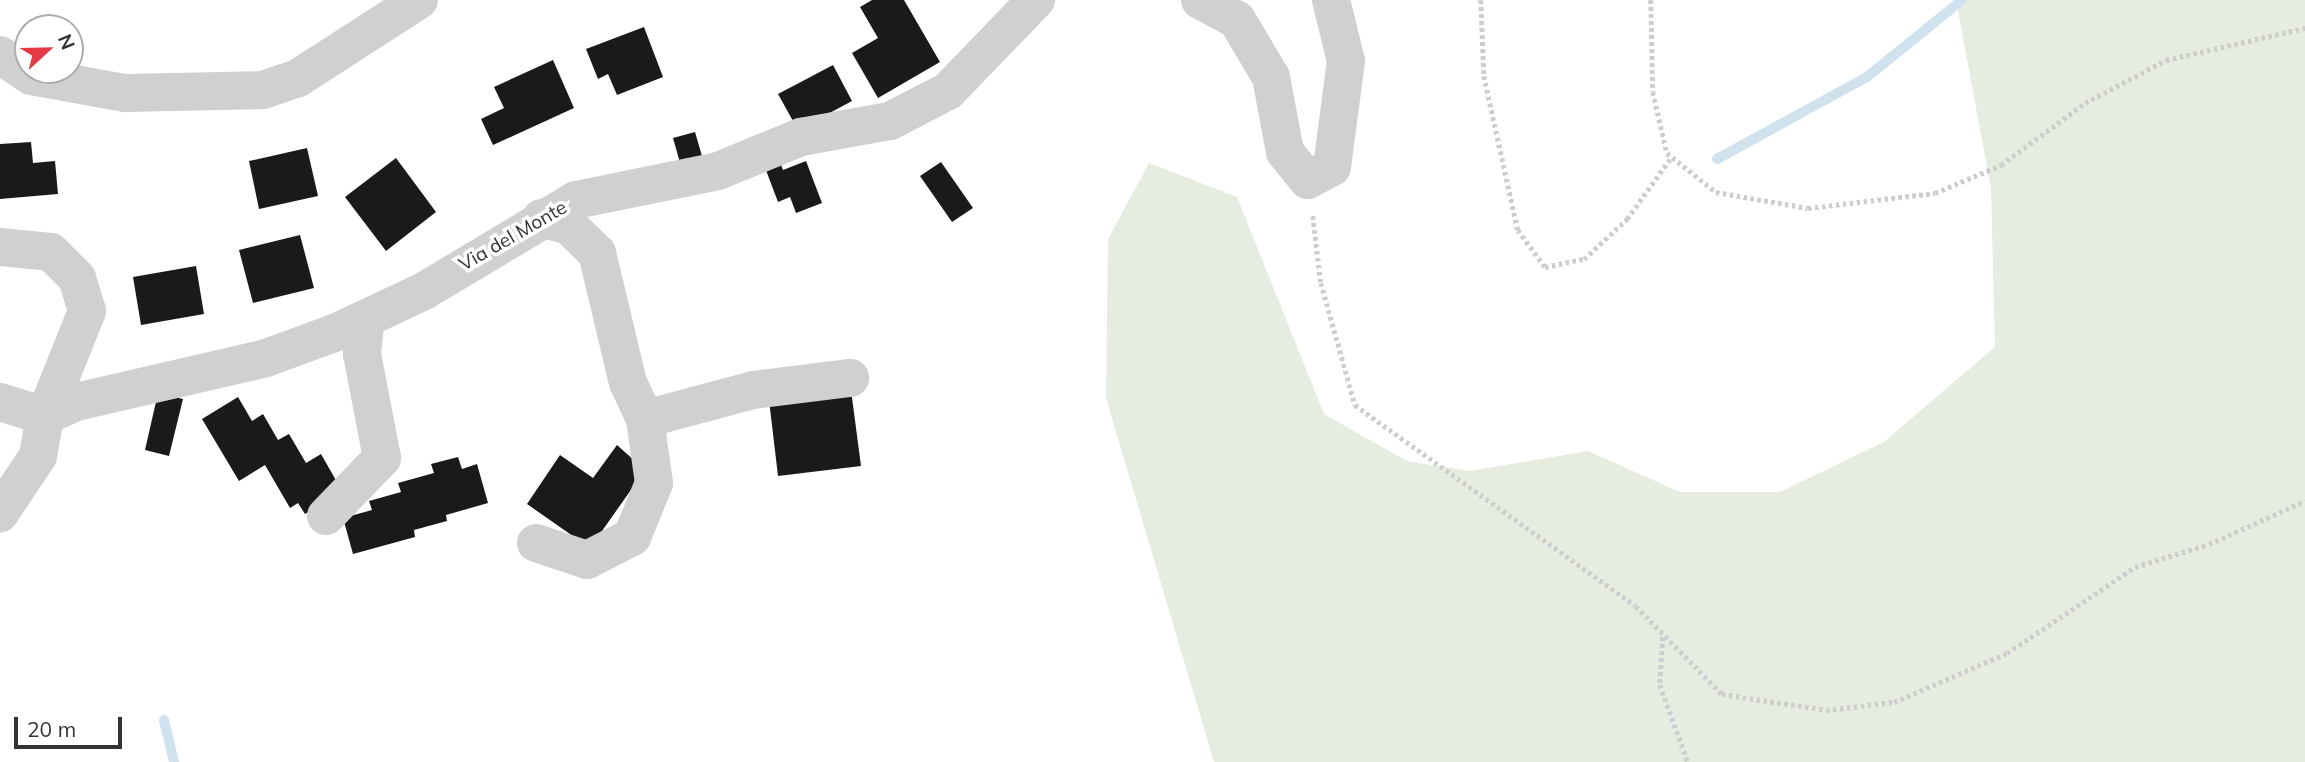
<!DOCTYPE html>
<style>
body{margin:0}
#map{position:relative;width:2305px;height:762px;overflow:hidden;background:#fff;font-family:Mulish,sans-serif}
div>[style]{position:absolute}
.green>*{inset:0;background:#e6ecdf}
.stream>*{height:10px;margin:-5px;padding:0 5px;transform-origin:5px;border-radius:5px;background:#cfe2ee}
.building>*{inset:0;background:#1a1a1a}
.path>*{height:4.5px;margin-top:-2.25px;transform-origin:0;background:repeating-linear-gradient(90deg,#cdcdcd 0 3.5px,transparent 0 7px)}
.minor>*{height:38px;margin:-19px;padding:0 19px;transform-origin:19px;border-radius:19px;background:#d0d0d0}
span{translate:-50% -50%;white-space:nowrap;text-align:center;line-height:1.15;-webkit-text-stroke:7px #fff;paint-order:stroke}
.street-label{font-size:19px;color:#333}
.north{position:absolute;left:14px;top:14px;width:70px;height:70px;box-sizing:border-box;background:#fff;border:2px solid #adadad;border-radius:50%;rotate:68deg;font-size:19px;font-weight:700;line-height:28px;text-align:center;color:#333}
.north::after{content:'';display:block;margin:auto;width:24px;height:32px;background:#e63946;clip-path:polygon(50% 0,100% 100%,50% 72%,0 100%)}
.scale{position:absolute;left:14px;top:717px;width:108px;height:32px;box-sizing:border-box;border:4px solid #333;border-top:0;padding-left:9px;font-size:21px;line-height:24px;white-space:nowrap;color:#333;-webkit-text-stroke:5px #fff;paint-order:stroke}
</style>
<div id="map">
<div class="green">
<div style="clip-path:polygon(1956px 0,2305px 0,2305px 762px,1214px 762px,1106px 398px,1108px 239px,1149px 163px,1237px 197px,1324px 414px,1407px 461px,1469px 471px,1588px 451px,1680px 492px,1780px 492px,1884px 442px,1995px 347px,1991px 188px)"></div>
</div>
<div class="stream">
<div style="left:1717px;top:159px;width:171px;rotate:-28.7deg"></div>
<div style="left:1867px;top:77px;width:122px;rotate:-39deg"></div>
<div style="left:164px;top:720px;width:43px;rotate:76.6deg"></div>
</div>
<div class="building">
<div style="clip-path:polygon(872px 0,904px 0,940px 62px,878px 98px,852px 53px,878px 38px,860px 7px)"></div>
<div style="clip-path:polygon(644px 27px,663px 77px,617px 95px,608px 74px,598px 79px,586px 49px)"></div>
<div style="clip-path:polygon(553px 60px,574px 108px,493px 145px,481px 119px,504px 108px,494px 87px)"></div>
<div style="clip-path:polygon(833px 65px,852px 101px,798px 130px,778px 94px)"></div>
<div style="clip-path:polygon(695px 132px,704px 163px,682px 170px,673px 138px)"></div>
<div style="clip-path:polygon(31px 142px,33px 163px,55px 161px,58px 194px,0 199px,0 144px)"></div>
<div style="clip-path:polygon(307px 148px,318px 196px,259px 209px,249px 161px)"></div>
<div style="clip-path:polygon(396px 158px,436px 212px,386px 251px,345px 197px)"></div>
<div style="clip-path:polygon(779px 159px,783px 170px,806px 161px,822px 203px,796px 213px,790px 197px,778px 202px,764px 165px)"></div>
<div style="clip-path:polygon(941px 162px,973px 208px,952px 222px,920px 176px)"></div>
<div style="clip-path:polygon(300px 235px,314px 288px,253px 303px,239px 250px)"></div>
<div style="clip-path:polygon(196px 266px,204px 314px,141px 325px,133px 277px)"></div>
<div style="clip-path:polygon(851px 390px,861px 466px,778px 476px,769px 400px)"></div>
<div style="clip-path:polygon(158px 393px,183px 399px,169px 456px,145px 450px)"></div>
<div style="clip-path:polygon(238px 397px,252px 421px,263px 414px,278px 440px,289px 434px,306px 463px,321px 454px,337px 482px,330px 499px,305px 514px,298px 503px,290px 508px,265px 465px,239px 481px,202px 419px)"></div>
<div style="clip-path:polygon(617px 445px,645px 470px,590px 548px,527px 504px,560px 455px,593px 478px)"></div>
<div style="clip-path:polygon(458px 457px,462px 469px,477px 464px,488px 503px,446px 515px,447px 521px,414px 530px,415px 537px,353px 554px,343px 518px,372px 510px,369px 501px,401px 492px,398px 483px,434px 473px,431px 464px)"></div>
</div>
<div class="path">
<div style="left:1481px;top:0;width:76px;rotate:87.7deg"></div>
<div style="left:1484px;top:76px;width:158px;rotate:77.6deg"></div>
<div style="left:1518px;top:230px;width:46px;rotate:53.9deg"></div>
<div style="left:1545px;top:267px;width:40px;rotate:-12deg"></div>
<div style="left:1584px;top:259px;width:59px;rotate:-42.9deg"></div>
<div style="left:1627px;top:219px;width:77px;rotate:-54.5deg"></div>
<div style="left:1651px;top:0;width:92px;rotate:88.8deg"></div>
<div style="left:1653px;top:92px;width:63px;rotate:77.1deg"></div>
<div style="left:1667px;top:153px;width:63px;rotate:38.5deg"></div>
<div style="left:1716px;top:192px;width:93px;rotate:9.9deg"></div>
<div style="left:1808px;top:208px;width:128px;rotate:-6.7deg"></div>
<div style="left:1935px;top:193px;width:72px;rotate:-23deg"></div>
<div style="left:2001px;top:165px;width:104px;rotate:-36.4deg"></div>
<div style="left:2085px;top:103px;width:92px;rotate:-28deg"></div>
<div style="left:2166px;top:60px;width:143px;rotate:-13deg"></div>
<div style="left:1313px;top:216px;width:67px;rotate:83.2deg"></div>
<div style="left:1321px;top:283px;width:127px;rotate:74.4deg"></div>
<div style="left:1355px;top:405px;width:345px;rotate:35.6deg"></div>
<div style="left:1636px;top:606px;width:123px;rotate:45.7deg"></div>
<div style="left:1722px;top:694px;width:105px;rotate:8.7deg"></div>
<div style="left:1826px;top:710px;width:68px;rotate:-6.7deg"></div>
<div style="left:1894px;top:702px;width:123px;rotate:-23.4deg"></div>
<div style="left:2007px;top:653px;width:154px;rotate:-33.9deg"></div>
<div style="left:2135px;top:567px;width:77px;rotate:-17.3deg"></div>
<div style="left:2209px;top:544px;width:105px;rotate:-24.1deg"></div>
<div style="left:1663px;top:637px;width:48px;rotate:93.6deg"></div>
<div style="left:1660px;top:685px;width:82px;rotate:70deg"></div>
</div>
<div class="minor">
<div style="left:1200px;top:0;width:42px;rotate:28.4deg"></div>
<div style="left:1237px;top:20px;width:66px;rotate:59.2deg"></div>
<div style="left:1271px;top:77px;width:76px;rotate:79.4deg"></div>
<div style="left:1285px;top:152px;width:36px;rotate:51deg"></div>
<div style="left:1308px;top:180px;width:27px;rotate:-28deg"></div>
<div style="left:1332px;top:167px;width:107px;rotate:-82.5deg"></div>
<div style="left:1346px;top:61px;width:63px;rotate:-103.8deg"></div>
<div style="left:0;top:55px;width:37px;rotate:34deg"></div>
<div style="left:31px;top:76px;width:96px;rotate:10.3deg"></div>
<div style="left:125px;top:93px;width:138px;rotate:-1.2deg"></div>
<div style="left:263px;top:90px;width:37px;rotate:-19deg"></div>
<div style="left:298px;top:78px;width:144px;rotate:-32.8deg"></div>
<div style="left:0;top:247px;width:51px;rotate:5.6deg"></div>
<div style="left:51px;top:252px;width:37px;rotate:45deg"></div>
<div style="left:77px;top:278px;width:34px;rotate:73deg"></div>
<div style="left:87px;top:311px;width:113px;rotate:111.8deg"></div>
<div style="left:0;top:402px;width:47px;rotate:17.3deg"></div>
<div style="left:45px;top:416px;width:41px;rotate:99.9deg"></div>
<div style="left:38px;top:456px;width:69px;rotate:123.7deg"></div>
<div style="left:45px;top:416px;width:34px;rotate:-24deg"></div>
<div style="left:76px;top:402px;width:195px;rotate:-13deg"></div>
<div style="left:266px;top:358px;width:76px;rotate:-20.1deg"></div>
<div style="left:337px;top:332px;width:96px;rotate:-25.2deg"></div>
<div style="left:424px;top:291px;width:177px;rotate:-30.9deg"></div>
<div style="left:576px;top:200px;width:145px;rotate:-11.5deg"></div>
<div style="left:718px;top:171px;width:90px;rotate:-22.3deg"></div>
<div style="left:801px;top:137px;width:90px;rotate:-10.2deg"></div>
<div style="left:890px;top:121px;width:65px;rotate:-27.3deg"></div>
<div style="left:948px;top:91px;width:127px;rotate:-46deg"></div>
<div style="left:645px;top:419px;width:112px;rotate:-15deg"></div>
<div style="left:753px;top:390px;width:98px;rotate:-7.1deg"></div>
<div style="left:326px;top:516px;width:81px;rotate:-46deg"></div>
<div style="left:382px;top:458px;width:106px;rotate:-100.9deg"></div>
<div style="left:362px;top:354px;width:36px;rotate:-84deg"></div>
<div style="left:536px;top:543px;width:54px;rotate:18.4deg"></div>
<div style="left:587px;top:560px;width:51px;rotate:-27.1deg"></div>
<div style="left:632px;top:537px;width:58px;rotate:-67.8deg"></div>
<div style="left:654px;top:483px;width:65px;rotate:-98deg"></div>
<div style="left:645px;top:419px;width:40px;rotate:-115deg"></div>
<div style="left:628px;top:383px;width:134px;rotate:-103.4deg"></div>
<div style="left:597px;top:253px;width:39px;rotate:-136deg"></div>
<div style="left:569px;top:226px;width:29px;rotate:-164deg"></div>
</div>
<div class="street-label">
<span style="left:513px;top:236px;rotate:-30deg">Via del Monte</span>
</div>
<div class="north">N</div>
<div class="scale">20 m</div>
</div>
